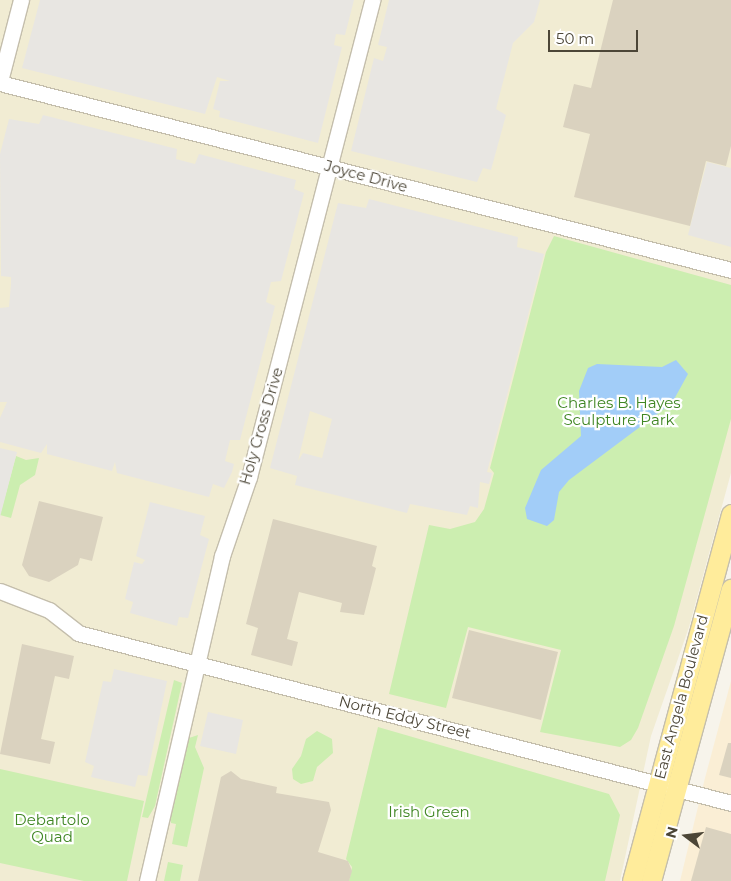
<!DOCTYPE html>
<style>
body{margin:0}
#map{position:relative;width:731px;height:881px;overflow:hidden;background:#f7f4eb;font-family:Montserrat,sans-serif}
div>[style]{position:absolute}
.commercial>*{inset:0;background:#faeed5}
.education>*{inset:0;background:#f1ecd3}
.green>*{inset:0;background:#cceeb0}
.parking>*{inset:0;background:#e8e6e2}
.water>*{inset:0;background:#a2cdf8}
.building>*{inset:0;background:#dad2bf}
.roads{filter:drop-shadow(1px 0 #c4beac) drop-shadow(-1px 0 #c4beac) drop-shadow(0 1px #c4beac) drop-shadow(0 -1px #c4beac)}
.minor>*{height:15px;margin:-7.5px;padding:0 7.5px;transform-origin:7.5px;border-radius:7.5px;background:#fff}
.major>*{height:19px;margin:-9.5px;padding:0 9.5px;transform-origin:9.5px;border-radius:9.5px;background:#ffec9b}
span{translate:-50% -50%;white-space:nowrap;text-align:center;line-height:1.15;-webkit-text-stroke:4.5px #fff;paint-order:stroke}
.street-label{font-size:15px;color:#4c4637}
.park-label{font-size:15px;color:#3f8623}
.north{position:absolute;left:661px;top:811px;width:50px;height:50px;-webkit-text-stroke:4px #fff;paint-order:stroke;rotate:285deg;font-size:14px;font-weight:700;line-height:20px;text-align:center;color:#4c4637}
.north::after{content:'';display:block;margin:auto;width:18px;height:22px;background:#4c4637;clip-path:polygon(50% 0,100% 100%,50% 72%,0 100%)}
.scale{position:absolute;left:548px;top:30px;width:90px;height:22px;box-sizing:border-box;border:2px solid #4c4637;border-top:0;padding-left:6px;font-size:15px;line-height:18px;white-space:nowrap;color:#4c4637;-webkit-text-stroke:4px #fff;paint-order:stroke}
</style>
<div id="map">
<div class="commercial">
<div style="clip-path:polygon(731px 681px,731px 881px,680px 881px,705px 778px)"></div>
</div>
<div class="education">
<div style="clip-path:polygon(0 0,731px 0,731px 473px,689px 627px,651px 736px,620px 881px,0 881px)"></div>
</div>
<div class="green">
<div style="clip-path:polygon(554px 236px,731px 285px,731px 419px,674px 626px,638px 728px,631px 740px,620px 747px,540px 732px,561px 650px,468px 627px,446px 708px,389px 694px,429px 525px,450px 529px,475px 522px,484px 509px,494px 473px,490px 468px,546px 252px)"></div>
<div style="clip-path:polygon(16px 456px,26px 460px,39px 458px,35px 475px,20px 485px,11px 518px,0 515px)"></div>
<div style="clip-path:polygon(174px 680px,182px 683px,155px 806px,148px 818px,142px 817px)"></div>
<div style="clip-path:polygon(378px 727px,609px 794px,620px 815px,605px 881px,349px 881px,352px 867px,346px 859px)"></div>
<div style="clip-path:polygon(317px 731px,332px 739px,333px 753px,317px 767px,313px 781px,301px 784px,293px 779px,292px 769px,301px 756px,306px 739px)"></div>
<div style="clip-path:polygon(198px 735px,195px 747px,204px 768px,187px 847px,172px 844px,176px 824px,171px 823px,169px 810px,186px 739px)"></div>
<div style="clip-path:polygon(0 769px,144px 801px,127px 881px,84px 881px,0 863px)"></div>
<div style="clip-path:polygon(168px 862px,183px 865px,180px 881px,164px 881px)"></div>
</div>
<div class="parking">
<div style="clip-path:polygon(40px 0,354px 0,345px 35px,336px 34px,334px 45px,342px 47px,318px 143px,219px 117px,220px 111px,213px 109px,220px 81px,230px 81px,217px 77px,205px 114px,22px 68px)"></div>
<div style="clip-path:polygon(389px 0,540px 0,534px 22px,513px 43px,496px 109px,506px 115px,491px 170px,483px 168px,477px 182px,351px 151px,374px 58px,383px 61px,387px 47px,378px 45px)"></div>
<div style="clip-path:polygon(43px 115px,177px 149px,176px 159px,195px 164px,199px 154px,296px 180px,294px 189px,304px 193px,281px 281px,271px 282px,266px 302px,275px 306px,240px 440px,230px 440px,225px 461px,234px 464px,232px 472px,224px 488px,213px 484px,209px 497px,117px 473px,115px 462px,112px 471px,47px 454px,47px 444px,41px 453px,0 442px,0 418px,7px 402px,0 402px,0 308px,9px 307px,11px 284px,11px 277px,1px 276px,0 154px,9px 119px,39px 124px)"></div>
<div style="clip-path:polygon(707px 162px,731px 168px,731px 247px,688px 235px)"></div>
<div style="clip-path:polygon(evenodd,369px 199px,518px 237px,517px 247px,544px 254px,487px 472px,492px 473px,489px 484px,480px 482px,478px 508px,470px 506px,467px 515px,410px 504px,407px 513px,295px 485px,297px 476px,270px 468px,338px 203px,366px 208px,369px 199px,310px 411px,332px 419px,322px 458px,303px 453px,298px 461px,310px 411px)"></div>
<div style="clip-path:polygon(0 448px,17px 452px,0 517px)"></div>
<div style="clip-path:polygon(150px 502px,205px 516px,200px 535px,209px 539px,188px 618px,179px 617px,177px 626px,130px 613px,133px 602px,125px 599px,134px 562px,142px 564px,145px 560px,136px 556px)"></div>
<div style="clip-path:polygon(114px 669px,167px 681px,147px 776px,138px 775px,135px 787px,91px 777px,94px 766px,85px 762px,103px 681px,111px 682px)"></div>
<div style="clip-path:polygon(208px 712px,243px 720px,236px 754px,200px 746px)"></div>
</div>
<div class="water">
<div style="clip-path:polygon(676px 360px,688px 374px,672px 403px,569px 480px,559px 492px,554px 520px,547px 526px,527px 519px,525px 508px,541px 470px,581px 436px,579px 391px,588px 368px,597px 364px,662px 367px)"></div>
</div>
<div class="building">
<div style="clip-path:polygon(613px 0,731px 0,731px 146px,726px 166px,706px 161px,690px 226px,574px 197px,590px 134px,563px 127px,574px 84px,591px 88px)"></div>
<div style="clip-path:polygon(39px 501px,103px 517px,92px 561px,80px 558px,78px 565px,49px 582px,29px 576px,22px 565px)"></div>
<div style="clip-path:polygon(273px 519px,377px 546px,372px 566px,376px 568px,364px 615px,340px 612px,342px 603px,299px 592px,287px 639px,298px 642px,292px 666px,251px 655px,258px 628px,246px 624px)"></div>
<div style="clip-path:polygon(469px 630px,558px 652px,541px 720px,452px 698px)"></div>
<div style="clip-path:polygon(22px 644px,74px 656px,69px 679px,55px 676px,41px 739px,55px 742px,50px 764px,0 754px)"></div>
<div style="clip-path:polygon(728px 743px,731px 743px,731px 778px,719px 775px)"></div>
<div style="clip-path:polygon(231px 771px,241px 779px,277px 787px,276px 793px,329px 802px,331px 810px,318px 852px,348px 861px,352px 871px,349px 881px,198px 881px,221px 777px)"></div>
<div style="clip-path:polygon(706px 827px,731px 834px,731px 881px,691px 881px)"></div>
</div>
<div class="roads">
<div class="minor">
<div style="left:0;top:81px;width:84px;rotate:-75.5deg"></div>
<div style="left:0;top:83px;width:755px;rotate:14.35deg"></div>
<div style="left:0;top:591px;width:53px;rotate:21.2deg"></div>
<div style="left:49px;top:610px;width:37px;rotate:38deg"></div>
<div style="left:78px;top:633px;width:675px;rotate:14.59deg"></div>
<div style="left:147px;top:881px;width:334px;rotate:-77deg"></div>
<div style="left:222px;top:556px;width:83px;rotate:-71.1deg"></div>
<div style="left:249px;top:477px;width:493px;rotate:-75.5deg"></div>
</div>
<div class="major">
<div style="left:632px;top:881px;width:380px;rotate:-74.9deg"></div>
<div style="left:651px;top:881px;width:303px;rotate:-74.7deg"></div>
</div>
</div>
<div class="street-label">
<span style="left:366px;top:176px;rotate:15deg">Joyce Drive</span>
<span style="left:261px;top:426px;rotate:-74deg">Holy Cross Drive</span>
<span style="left:681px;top:697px;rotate:-75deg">East Angela Boulevard</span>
<span style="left:405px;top:717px;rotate:14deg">North Eddy Street</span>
</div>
<div class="park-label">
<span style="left:619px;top:411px">Charles B. Hayes<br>Sculpture Park</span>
<span style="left:429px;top:812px">Irish Green</span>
<span style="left:52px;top:828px">Debartolo<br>Quad</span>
</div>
<div class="north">N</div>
<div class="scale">50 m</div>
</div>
